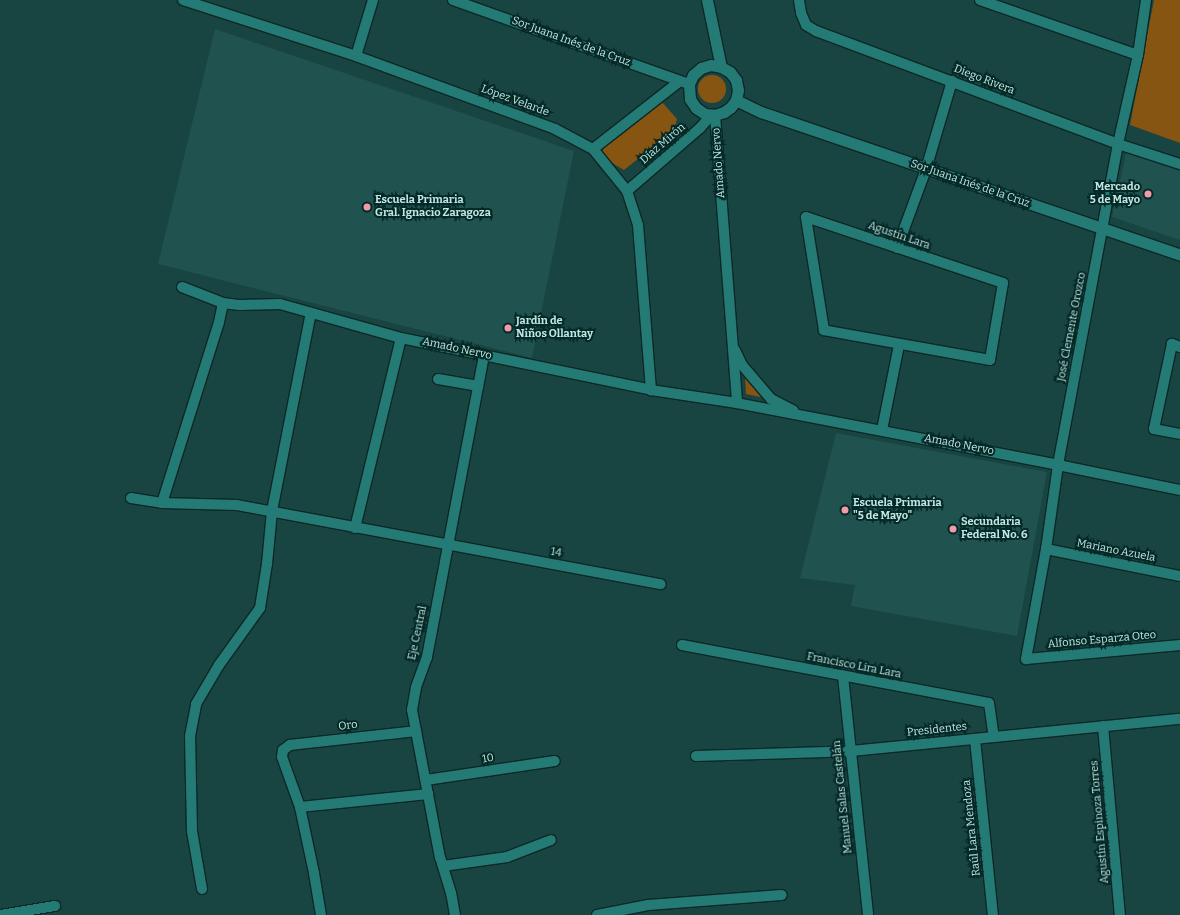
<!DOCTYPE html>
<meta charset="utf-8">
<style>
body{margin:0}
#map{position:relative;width:1180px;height:915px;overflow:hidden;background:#184441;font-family:Bitter,serif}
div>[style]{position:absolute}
.built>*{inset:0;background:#20524f}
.green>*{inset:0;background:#865511}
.round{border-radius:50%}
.roads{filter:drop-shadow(1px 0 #0e2826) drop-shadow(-1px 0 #0e2826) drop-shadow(0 1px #0e2826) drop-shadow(0 -1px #0e2826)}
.minor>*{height:10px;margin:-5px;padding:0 5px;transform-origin:5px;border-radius:5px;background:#247b76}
.secondary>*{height:11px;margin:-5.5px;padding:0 5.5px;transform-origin:5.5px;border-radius:5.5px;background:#247b76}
.dots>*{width:11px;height:11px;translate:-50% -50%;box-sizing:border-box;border:2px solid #042927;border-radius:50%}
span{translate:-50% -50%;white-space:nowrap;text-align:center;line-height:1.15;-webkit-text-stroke:4px #042927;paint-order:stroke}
.street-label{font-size:11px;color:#c1e7e3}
.poi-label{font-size:11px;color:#c1e7e3;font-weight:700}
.right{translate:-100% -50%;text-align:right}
.left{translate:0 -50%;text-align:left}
</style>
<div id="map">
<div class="built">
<div style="clip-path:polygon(215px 29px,574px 151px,532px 358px,158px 264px)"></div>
<div style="clip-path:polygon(1126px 153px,1180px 171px,1180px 240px,1112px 217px)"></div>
<div style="clip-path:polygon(836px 433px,1047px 472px,1017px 636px,851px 606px,855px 585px,800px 578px)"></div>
</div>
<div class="green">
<div style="clip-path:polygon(1154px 0,1180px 0,1180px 143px,1130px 125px)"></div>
<div class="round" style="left:698px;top:75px;width:28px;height:28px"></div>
<div style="clip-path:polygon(663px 103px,677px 119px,674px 130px,624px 170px,607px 160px,603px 152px,603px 145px,655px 104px)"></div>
<div style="clip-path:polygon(745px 376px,765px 398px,746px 394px)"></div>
</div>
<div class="roads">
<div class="minor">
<div style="left:183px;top:0;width:182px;rotate:17.9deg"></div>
<div style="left:356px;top:56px;width:212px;rotate:20.1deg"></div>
<div style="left:555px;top:129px;width:43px;rotate:27.8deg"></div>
<div style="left:593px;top:149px;width:54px;rotate:51deg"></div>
<div style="left:627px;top:191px;width:36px;rotate:72deg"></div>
<div style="left:638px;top:225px;width:166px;rotate:85.5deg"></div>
<div style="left:453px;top:0;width:251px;rotate:19.6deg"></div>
<div style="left:799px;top:0;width:13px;rotate:81deg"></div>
<div style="left:801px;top:13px;width:13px;rotate:67deg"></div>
<div style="left:806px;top:25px;width:12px;rotate:31deg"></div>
<div style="left:816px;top:31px;width:322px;rotate:20.5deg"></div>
<div style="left:1118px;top:144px;width:65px;rotate:17.9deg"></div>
<div style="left:980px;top:0;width:167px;rotate:19.2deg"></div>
<div style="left:1146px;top:0;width:56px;rotate:98.3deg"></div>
<div style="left:1138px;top:55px;width:91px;rotate:102.7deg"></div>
<div style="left:1118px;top:144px;width:327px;rotate:100.6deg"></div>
<div style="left:1058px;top:465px;width:85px;rotate:98.1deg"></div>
<div style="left:1046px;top:549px;width:112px;rotate:100.3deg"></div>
<div style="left:1026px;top:659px;width:155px;rotate:-5.2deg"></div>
<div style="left:356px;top:56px;width:59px;rotate:-73.1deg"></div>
<div style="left:715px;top:115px;width:289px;rotate:85.6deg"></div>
<div style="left:593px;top:149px;width:110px;rotate:-38deg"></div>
<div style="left:627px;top:191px;width:96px;rotate:-40.8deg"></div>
<div style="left:700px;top:128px;width:18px;rotate:-49deg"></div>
<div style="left:806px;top:217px;width:208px;rotate:18.5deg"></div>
<div style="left:1003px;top:283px;width:78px;rotate:99.6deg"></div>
<div style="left:990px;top:360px;width:169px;rotate:-169.8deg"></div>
<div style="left:824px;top:330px;width:114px;rotate:-99.1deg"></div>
<div style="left:897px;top:248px;width:84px;rotate:-69.8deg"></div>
<div style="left:926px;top:169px;width:92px;rotate:-73.5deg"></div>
<div style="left:182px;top:287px;width:44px;rotate:21.3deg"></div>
<div style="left:223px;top:303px;width:16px;rotate:7deg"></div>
<div style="left:239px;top:305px;width:41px;rotate:-1.4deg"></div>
<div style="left:280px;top:304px;width:126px;rotate:15.7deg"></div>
<div style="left:401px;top:338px;width:255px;rotate:11.7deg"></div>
<div style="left:651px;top:390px;width:87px;rotate:8.6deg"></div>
<div style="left:737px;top:403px;width:327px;rotate:10.9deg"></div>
<div style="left:1058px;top:465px;width:125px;rotate:11.6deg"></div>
<div style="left:1180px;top:347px;width:9px;rotate:-159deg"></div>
<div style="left:1172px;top:344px;width:87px;rotate:102deg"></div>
<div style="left:1154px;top:429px;width:26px;rotate:11deg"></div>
<div style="left:735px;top:350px;width:17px;rotate:65deg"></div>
<div style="left:742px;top:365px;width:45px;rotate:49.5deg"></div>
<div style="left:771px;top:399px;width:25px;rotate:27deg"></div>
<div style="left:438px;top:379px;width:41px;rotate:9.9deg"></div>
<div style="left:882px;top:430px;width:87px;rotate:-78.7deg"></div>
<div style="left:131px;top:498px;width:31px;rotate:9deg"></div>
<div style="left:162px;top:503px;width:75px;rotate:1.5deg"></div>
<div style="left:237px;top:505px;width:431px;rotate:10.6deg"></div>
<div style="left:162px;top:503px;width:190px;rotate:-72.5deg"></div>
<div style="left:219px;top:322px;width:19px;rotate:-78deg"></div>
<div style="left:355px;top:528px;width:195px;rotate:-76.4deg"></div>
<div style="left:1046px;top:549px;width:137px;rotate:11.4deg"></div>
<div style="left:682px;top:645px;width:312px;rotate:10.7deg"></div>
<div style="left:989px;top:703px;width:34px;rotate:82deg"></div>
<div style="left:843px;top:676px;width:240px;rotate:84deg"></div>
<div style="left:1103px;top:726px;width:190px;rotate:84.9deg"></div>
<div style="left:975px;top:739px;width:177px;rotate:84.2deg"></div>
<div style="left:696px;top:756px;width:155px;rotate:-1.8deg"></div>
<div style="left:851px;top:751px;width:331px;rotate:-5.6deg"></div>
<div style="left:426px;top:780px;width:130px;rotate:-8.4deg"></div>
<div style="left:300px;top:807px;width:129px;rotate:-5.8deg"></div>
<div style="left:443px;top:866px;width:65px;rotate:-8deg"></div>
<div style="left:507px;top:857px;width:47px;rotate:-21.1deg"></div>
<div style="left:202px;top:889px;width:59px;rotate:-99.8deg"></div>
<div style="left:192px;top:831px;width:95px;rotate:-91.2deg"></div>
<div style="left:190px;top:736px;width:33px;rotate:-79deg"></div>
<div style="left:196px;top:704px;width:45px;rotate:-59.5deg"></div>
<div style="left:219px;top:665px;width:70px;rotate:-54.3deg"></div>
<div style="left:260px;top:608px;width:45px;rotate:-81deg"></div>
<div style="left:267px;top:564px;width:53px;rotate:-84.6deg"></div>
<div style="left:272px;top:511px;width:202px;rotate:-78.9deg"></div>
<div style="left:0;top:915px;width:56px;rotate:-9.3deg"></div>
<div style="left:321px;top:915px;width:43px;rotate:-99.5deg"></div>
<div style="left:314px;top:873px;width:67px;rotate:-102deg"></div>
<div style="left:300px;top:807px;width:53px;rotate:-109.8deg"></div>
<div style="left:282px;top:757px;width:7px;rotate:-82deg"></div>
<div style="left:283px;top:750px;width:9px;rotate:-36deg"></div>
<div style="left:290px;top:745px;width:127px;rotate:-6.3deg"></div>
<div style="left:455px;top:915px;width:22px;rotate:-100deg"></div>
<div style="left:451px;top:893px;width:37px;rotate:-107deg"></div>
<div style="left:440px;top:858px;width:151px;rotate:-100.7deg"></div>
<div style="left:412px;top:710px;width:23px;rotate:-80deg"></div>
<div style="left:416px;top:687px;width:32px;rotate:-70deg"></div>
<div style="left:427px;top:657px;width:307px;rotate:-79.3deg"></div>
<div style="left:597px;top:915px;width:52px;rotate:-11.1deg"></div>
<div style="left:648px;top:905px;width:134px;rotate:-4.3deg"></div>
</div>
<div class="secondary">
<div style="left:707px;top:0;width:68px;rotate:78.2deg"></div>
<div style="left:721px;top:67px;width:10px;rotate:29deg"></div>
<div style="left:730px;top:72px;width:10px;rotate:53deg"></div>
<div style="left:736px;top:80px;width:10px;rotate:79deg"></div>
<div style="left:738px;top:90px;width:10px;rotate:101deg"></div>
<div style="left:736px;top:100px;width:9px;rotate:126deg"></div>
<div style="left:731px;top:107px;width:9px;rotate:144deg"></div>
<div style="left:724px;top:112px;width:9px;rotate:162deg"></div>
<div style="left:715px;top:115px;width:10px;rotate:-174deg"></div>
<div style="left:705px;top:114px;width:11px;rotate:-146deg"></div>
<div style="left:696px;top:108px;width:11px;rotate:-124deg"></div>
<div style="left:690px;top:99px;width:15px;rotate:-94deg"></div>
<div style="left:689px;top:84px;width:10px;rotate:-66deg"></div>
<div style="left:693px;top:75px;width:11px;rotate:-41deg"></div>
<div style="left:701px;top:68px;width:10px;rotate:-17deg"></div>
<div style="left:711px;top:65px;width:10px;rotate:11deg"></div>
<div style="left:736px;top:100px;width:28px;rotate:26deg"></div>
<div style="left:761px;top:112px;width:443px;rotate:18.8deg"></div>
</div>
</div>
<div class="dots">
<div style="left:1148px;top:194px;background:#f39aa9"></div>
<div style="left:367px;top:207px;background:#f39aa9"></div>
<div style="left:508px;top:328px;background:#f39aa9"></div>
<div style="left:845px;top:510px;background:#f39aa9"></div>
<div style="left:953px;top:529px;background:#f39aa9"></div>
</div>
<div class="street-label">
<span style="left:571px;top:42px;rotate:20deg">Sor Juana Inés de la Cruz</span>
<span style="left:984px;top:80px;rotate:21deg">Diego Rivera</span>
<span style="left:515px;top:101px;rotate:20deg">López Velarde</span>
<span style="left:663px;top:144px;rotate:-41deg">Díaz Mirón</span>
<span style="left:719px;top:163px;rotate:-94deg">Amado Nervo</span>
<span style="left:970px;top:184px;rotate:19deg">Sor Juana Inés de la Cruz</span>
<span style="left:899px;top:236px;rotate:19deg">Agustín Lara</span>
<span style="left:1072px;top:327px;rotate:-79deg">José Clemente Orozco</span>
<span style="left:457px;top:349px;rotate:12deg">Amado Nervo</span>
<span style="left:959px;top:445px;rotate:11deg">Amado Nervo</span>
<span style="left:1116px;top:551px;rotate:11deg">Mariano Azuela</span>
<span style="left:556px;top:553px;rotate:10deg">14</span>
<span style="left:418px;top:633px;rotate:-78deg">Eje Central</span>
<span style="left:1102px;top:640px;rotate:-5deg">Alfonso Esparza Oteo</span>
<span style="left:854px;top:666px;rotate:11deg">Francisco Lira Lara</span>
<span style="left:348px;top:726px;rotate:-6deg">Oro</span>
<span style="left:937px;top:730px;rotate:-6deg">Presidentes</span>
<span style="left:488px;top:759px;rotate:-9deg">10</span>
<span style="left:843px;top:797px;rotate:-96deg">Manuel Salas Castelán</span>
<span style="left:1100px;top:822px;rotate:-95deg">Agustín Espinoza Torres</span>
<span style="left:972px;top:828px;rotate:-96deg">Raúl Lara Mendoza</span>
</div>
<div class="poi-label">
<span class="right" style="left:1140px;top:194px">Mercado<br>5 de Mayo</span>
<span class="left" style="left:375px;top:207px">Escuela Primaria<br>Gral. Ignacio Zaragoza</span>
<span class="left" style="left:516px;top:328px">Jardín de<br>Niños Ollantay</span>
<span class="left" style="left:853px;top:510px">Escuela Primaria<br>"5 de Mayo"</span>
<span class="left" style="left:961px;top:529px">Secundaria<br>Federal No. 6</span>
</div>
</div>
